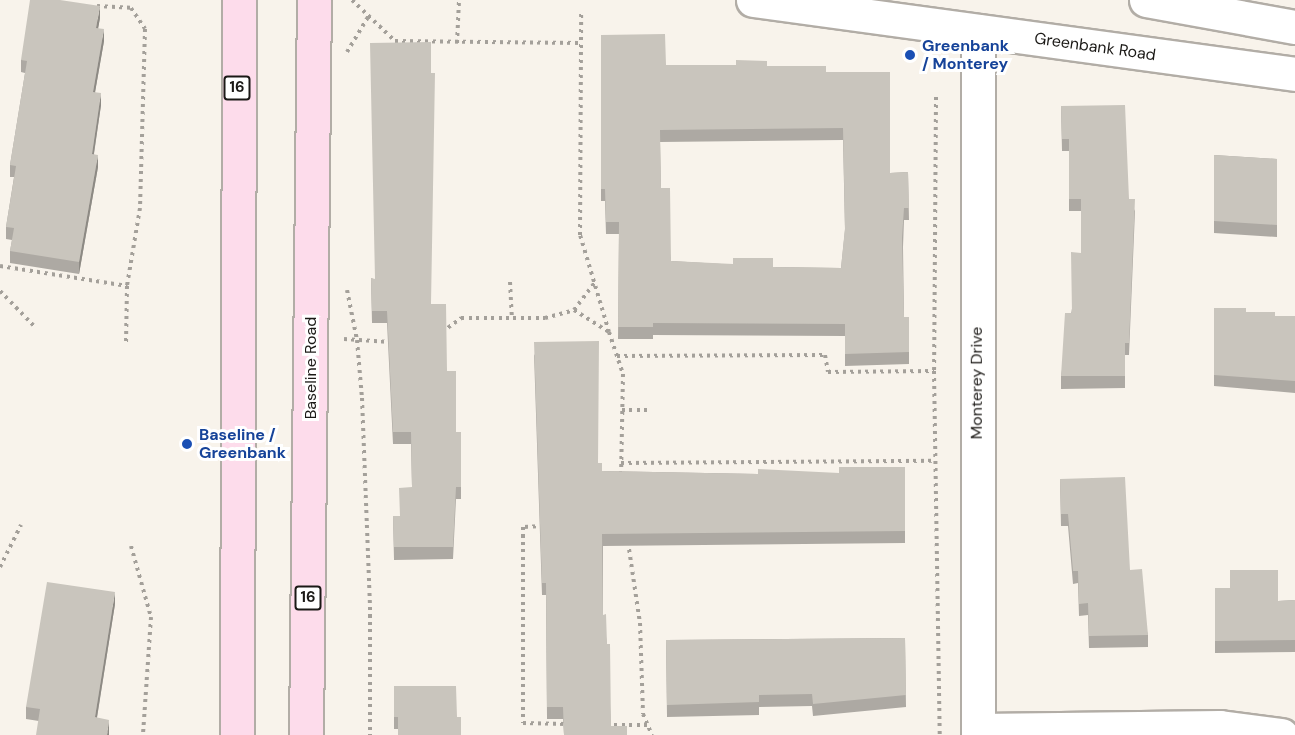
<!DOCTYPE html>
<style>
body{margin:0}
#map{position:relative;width:1295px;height:735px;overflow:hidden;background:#f8f3eb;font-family:"DM Sans",sans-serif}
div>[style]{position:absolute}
.path>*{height:4px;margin-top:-2px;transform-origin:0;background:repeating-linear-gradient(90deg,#a4a09a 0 3px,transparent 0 7.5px)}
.roads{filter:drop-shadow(2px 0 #b2ada6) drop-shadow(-2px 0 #b2ada6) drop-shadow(0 2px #b2ada6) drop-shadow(0 -2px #b2ada6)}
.secondary>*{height:33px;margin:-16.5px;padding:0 16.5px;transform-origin:16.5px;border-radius:16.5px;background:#fff}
.primary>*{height:33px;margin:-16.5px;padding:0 16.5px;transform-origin:16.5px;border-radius:16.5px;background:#fddceb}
.wall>*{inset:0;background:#ada9a3}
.shaded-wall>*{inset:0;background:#8d8a84}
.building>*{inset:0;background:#c9c5bd}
.dots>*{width:16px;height:16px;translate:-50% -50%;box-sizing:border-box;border:3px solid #fff;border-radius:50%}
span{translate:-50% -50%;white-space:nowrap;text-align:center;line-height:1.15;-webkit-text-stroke:6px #fff;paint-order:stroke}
.shield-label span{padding:2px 4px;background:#fff;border:2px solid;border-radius:4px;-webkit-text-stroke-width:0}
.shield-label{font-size:15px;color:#1b1916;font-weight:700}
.transit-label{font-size:16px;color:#164399;font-weight:700}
.left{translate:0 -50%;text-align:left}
.street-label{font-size:16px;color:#1b1916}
</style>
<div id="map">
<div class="path">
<div style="left:352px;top:0;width:59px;rotate:43.6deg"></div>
<div style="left:395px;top:41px;width:185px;rotate:0.6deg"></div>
<div style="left:97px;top:6px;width:34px;rotate:3deg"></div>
<div style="left:131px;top:8px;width:25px;rotate:56deg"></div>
<div style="left:145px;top:29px;width:179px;rotate:91.6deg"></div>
<div style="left:140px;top:208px;width:79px;rotate:99.5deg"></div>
<div style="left:127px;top:286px;width:60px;rotate:91deg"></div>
<div style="left:457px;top:43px;width:43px;rotate:-87.3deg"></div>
<div style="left:347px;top:52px;width:41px;rotate:-59deg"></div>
<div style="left:936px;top:97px;width:274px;rotate:90.4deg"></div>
<div style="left:934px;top:371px;width:364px;rotate:89.1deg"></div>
<div style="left:0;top:266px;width:129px;rotate:8.9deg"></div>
<div style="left:510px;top:282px;width:34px;rotate:87deg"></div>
<div style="left:347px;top:290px;width:51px;rotate:78.7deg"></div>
<div style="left:357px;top:340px;width:58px;rotate:85.1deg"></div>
<div style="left:362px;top:398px;width:209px;rotate:87.8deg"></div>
<div style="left:370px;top:607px;width:128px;rotate:90deg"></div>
<div style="left:0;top:291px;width:49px;rotate:45.8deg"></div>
<div style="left:574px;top:310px;width:34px;rotate:-53deg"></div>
<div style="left:442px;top:332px;width:24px;rotate:-36deg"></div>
<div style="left:461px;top:318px;width:84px"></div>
<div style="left:545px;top:318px;width:30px;rotate:-15deg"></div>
<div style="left:574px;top:310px;width:41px;rotate:32.2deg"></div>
<div style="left:609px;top:332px;width:101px;rotate:-106.6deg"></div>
<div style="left:580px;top:235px;width:223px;rotate:-89.7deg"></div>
<div style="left:609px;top:332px;width:44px;rotate:71.6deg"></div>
<div style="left:623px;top:374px;width:101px;rotate:91.1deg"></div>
<div style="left:344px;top:339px;width:46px;rotate:3.7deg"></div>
<div style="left:617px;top:356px;width:208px;rotate:-0.3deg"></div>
<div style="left:825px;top:355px;width:17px;rotate:80deg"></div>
<div style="left:828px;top:372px;width:106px;rotate:-0.5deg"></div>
<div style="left:622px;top:410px;width:27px"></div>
<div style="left:621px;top:463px;width:314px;rotate:-0.4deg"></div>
<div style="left:543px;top:526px;width:20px;rotate:177deg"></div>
<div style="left:523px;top:527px;width:196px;rotate:90deg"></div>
<div style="left:523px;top:723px;width:43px;rotate:1.3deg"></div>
<div style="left:628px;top:542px;width:82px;rotate:81.6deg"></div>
<div style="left:640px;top:623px;width:91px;rotate:88.1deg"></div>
<div style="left:643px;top:714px;width:23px;rotate:67deg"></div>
<div style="left:131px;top:546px;width:74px;rotate:74.3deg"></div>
<div style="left:151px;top:617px;width:118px;rotate:93.9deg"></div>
<div style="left:0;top:567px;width:47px;rotate:-63.4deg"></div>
<div style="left:607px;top:725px;width:41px"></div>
</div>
<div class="roads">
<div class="secondary">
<div style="left:753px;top:0;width:547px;rotate:7.77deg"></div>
<div style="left:1146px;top:0;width:151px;rotate:10.3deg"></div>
<div style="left:978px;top:31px;width:704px;rotate:90deg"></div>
<div style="left:979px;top:730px;width:241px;rotate:-0.7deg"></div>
<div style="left:1220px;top:727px;width:62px;rotate:7.5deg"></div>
</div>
<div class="primary">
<div style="left:237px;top:735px;width:735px;rotate:-89.84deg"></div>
<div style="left:306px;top:735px;width:735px;rotate:-89.38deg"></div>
</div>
</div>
<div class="wall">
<div style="clip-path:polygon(100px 18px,98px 28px,104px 41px,95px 92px,101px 105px,94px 154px,98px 167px,79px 274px,10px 263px,10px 251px,12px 240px,6px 239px,6px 227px,14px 177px,10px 177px,10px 165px,25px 73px,21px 72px,21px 60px)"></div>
<div style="clip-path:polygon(evenodd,601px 35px,666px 65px,767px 66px,826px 72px,890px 173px,908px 172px,909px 220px,904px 220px,903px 247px,904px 317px,909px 317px,909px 364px,845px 366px,845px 336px,653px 335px,653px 339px,618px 339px,619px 234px,606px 234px,605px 201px,601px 201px,601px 35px,843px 140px,845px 230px,841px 268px,773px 267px,671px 261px,661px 188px,660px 142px,843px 140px)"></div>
<div style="clip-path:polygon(1061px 106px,1129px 199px,1135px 211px,1129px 355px,1125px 355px,1125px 388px,1061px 389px,1061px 376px,1081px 253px,1081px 211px,1069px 211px,1069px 151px,1062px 151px)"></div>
<div style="clip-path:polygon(1214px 155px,1277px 159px,1277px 237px,1214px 233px)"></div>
<div style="clip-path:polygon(371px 278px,431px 304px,447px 371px,456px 432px,461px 432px,461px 499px,456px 499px,453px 559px,394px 560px,393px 516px,400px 516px,412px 487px,411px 444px,393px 444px,387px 323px,372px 323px)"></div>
<div style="clip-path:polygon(1214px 308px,1275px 316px,1295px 316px,1295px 393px,1214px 386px)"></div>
<div style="clip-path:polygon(534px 354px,602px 471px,758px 474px,839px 473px,905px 467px,905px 543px,603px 546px,603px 615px,607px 644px,611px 726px,627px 735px,564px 735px,563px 719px,547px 719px,546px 595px,542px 595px)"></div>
<div style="clip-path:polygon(1060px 479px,1130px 570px,1148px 635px,1148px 647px,1089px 648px,1088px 615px,1079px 616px,1078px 583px,1073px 584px,1068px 526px,1061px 526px)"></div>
<div style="clip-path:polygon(1215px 588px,1278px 601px,1295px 600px,1295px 652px,1215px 653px)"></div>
<div style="clip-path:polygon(115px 604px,97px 718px,109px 732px,26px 719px,26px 707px)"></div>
<div style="clip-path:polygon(905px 638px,906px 707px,813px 716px,812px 706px,759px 707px,759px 715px,667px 717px,666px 640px)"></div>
<div style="clip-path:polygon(394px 686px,456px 686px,398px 729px,394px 729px)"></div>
</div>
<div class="shaded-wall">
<div style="clip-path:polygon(100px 6px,100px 18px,96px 40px,96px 28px)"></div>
<div style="clip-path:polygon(104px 29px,104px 41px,93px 104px,93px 92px)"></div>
<div style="clip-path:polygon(101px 93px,101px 105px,92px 166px,92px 154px)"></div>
<div style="clip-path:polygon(98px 155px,98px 167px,79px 274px,79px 262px)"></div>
<div style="clip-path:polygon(115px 592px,115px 604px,95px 729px,95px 717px)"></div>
<div style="clip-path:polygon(109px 720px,109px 735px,107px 735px)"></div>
</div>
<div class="building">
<div style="clip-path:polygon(30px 0,60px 0,100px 6px,96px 28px,104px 29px,93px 92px,101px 93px,92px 154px,98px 155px,79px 262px,10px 251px,14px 228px,6px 227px,16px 166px,10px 165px,27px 61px,21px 60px)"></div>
<div style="clip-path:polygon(evenodd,665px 34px,666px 65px,736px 65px,736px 60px,767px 61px,767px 66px,826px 66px,826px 72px,890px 72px,890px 173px,908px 172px,909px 208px,904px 208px,902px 238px,904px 317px,909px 317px,909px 352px,845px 354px,845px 324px,653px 323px,653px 327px,618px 327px,619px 222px,606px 222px,605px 189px,601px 189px,601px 35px,665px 34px,843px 128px,845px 228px,841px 268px,773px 267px,773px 258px,733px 258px,733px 264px,671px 261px,670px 188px,661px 188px,660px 130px,843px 128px)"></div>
<div style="clip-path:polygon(431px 42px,431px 73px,435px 73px,431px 304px,446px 304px,447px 371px,456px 371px,456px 432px,461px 432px,461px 487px,456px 487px,453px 547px,394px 547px,393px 516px,400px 516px,399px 488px,412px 487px,411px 432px,393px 432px,387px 311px,372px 311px,371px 278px,375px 279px,370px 43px)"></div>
<div style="clip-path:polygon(1125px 105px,1129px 199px,1135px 199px,1129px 343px,1125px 343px,1125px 376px,1061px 376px,1065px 313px,1072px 313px,1071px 252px,1081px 253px,1081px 199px,1069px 199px,1069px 139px,1062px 139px,1061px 106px)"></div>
<div style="clip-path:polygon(1214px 155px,1277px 159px,1277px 225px,1214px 221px)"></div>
<div style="clip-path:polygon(1214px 308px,1246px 308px,1246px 312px,1275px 312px,1275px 316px,1295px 316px,1295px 381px,1214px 375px)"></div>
<div style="clip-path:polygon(599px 341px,598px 463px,602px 463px,602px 471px,758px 474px,758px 469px,839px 473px,839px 467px,905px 467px,905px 531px,602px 534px,603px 615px,606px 614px,607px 644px,610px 644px,611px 726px,627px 726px,627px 735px,564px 735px,563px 707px,547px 707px,546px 583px,542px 583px,534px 342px)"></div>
<div style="clip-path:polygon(1125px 477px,1130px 570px,1142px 569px,1148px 635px,1089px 636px,1088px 603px,1079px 604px,1078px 571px,1073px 571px,1068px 514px,1061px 514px,1060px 479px)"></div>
<div style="clip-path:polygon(1230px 570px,1278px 570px,1278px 601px,1295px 600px,1295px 640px,1215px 641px,1215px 588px,1230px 588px)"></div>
<div style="clip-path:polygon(47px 582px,115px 592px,95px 717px,109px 720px,107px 735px,36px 735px,40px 709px,26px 707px)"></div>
<div style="clip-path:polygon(905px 638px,906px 695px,813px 704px,812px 694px,759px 695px,759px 702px,667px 705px,666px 640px)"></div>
<div style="clip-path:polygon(394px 686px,456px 686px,457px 717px,461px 717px,461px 735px,398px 735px,398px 717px,394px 717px)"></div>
</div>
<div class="dots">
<div style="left:910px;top:55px;background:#1a4fb4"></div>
<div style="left:187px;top:444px;background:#1a4fb4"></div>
</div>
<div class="shield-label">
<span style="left:237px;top:88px">16</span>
<span style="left:308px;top:598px">16</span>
</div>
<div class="transit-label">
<span class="left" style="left:922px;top:55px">Greenbank<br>/ Monterey</span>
<span class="left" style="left:199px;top:444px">Baseline /<br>Greenbank</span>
</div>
<div class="street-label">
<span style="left:1095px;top:47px;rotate:8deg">Greenbank Road</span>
<span style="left:311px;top:368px;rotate:-90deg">Baseline Road</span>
<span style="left:977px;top:383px;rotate:-90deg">Monterey Drive</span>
</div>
</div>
